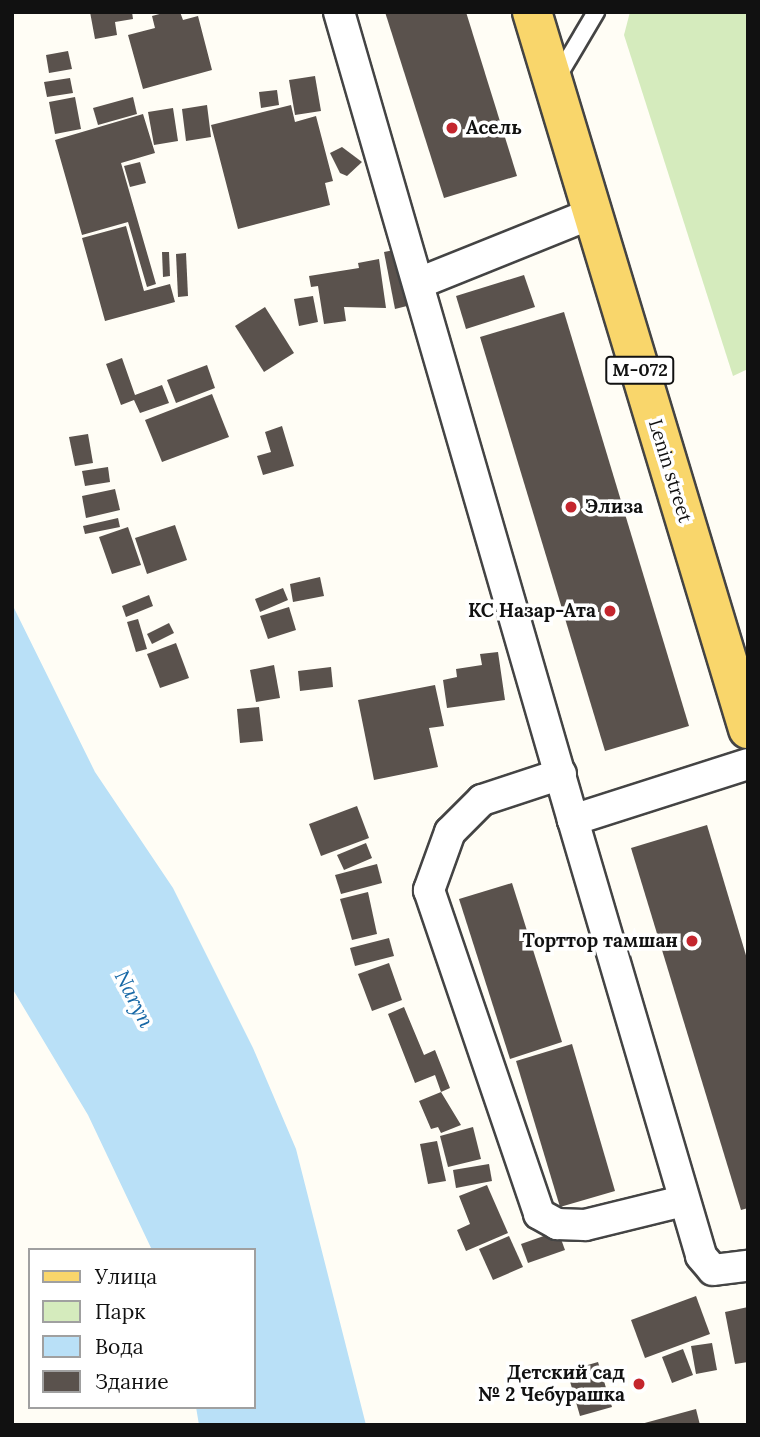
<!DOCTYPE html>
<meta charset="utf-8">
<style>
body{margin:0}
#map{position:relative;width:760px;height:1437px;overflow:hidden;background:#fffdf5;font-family:Lora,serif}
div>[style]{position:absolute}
.green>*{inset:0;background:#d5ebbd}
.water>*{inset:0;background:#b9e0f7}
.building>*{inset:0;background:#5a524d}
.roads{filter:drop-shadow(2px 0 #444) drop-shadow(-2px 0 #444) drop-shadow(0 2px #444) drop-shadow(0 -2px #444)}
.lane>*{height:16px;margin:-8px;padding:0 8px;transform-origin:8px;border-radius:8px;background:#fff}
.street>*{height:30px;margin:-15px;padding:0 15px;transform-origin:15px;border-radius:15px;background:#fff}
.primary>*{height:38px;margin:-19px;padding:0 19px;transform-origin:19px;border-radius:19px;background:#f9d66b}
.dots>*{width:19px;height:19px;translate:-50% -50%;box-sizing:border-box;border:4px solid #fff;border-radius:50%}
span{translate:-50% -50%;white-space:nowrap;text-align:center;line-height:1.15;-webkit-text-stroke:7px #fff;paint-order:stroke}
.shield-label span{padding:2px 5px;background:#fff;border:2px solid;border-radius:5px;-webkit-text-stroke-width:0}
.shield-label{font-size:18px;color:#111;font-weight:700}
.poi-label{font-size:19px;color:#111;font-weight:700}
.left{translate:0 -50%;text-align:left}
.right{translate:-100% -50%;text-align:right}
.street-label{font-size:19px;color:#111}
.water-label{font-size:21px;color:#1768a6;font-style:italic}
.frame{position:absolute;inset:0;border:14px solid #111;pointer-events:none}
.legend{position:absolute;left:28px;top:1248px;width:228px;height:161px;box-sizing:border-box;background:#fff;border:2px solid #a0a0a0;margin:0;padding:9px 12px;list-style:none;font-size:21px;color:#111}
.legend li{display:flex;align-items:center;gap:14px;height:35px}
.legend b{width:35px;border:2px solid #a0a0a0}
</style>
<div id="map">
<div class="green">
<div style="clip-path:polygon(630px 12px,748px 12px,748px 369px,733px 376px,624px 35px)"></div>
</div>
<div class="water">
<div style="clip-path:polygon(12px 604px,95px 772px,173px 888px,253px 1048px,296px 1149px,366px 1425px,199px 1425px,196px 1407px,254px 1407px,254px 1250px,152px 1250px,88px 1115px,12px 988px)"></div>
</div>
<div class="building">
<div style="clip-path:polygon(90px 12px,132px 12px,133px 19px,115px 22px,117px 35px,95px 39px)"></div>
<div style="clip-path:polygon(167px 12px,180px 12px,183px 20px,198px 16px,212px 70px,143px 89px,128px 35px,155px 28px,152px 16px)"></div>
<div style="clip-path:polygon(385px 12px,466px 12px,517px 176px,444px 198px)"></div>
<div style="clip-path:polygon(68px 51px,72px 69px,49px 73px,46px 55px)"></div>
<div style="clip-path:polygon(315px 76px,321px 111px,295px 115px,289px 80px)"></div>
<div style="clip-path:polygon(70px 78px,73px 93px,47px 97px,44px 82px)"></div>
<div style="clip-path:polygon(277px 90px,279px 105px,261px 108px,259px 92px)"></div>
<div style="clip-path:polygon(75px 97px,81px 129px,55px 134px,49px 102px)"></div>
<div style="clip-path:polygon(133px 97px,137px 114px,98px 125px,93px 108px)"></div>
<div style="clip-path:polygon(207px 105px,211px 137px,186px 141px,182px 109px)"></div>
<div style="clip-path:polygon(291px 105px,295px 122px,316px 116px,333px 181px,325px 183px,330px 205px,238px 229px,211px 125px)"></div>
<div style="clip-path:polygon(173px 108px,178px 141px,154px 145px,148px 112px)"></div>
<div style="clip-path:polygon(143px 114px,155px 153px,121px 163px,156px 284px,147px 287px,128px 222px,82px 235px,55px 140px)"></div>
<div style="clip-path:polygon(342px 147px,362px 162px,347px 176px,340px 173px,330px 153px)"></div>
<div style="clip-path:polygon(140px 162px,146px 183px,130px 187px,124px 166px)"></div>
<div style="clip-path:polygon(126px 226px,144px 291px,170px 284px,175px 302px,105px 321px,82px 238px)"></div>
<div style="clip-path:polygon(399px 249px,411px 305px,395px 309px,384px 252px)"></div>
<div style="clip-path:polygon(162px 252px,169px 252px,170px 276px,163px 277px)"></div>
<div style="clip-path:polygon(186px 253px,188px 296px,178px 297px,176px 254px)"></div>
<div style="clip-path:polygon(379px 259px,386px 308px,344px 307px,346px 321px,324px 324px,318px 286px,311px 287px,309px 276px,359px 268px,358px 263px)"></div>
<div style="clip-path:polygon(524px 275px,535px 307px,466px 329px,456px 296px)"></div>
<div style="clip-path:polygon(313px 296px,318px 322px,299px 326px,294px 299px)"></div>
<div style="clip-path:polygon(265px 307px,294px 353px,264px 372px,235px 326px)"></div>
<div style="clip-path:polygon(564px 312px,689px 726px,605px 751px,480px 337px)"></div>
<div style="clip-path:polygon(122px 358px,135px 395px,162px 385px,169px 403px,140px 413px,134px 400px,121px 405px,106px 364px)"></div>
<div style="clip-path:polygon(207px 365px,215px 388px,176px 403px,167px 380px)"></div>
<div style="clip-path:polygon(212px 394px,229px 437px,162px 462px,145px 420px)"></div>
<div style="clip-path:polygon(282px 426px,294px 466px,263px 475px,257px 456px,271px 452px,265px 432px)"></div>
<div style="clip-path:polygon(88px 434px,93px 463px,75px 466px,69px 437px)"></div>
<div style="clip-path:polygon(108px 467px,110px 482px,85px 486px,82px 471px)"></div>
<div style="clip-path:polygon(115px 489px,120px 510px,86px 518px,82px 496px)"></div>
<div style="clip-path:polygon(118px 518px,120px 527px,85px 534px,83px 526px)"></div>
<div style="clip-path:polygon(175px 525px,187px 560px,147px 574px,135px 538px)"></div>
<div style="clip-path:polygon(128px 527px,141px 565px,112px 574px,99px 537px)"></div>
<div style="clip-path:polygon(320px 577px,324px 596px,293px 602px,290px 584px)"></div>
<div style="clip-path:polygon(283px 588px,288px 600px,260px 612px,255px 599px)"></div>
<div style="clip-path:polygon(149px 595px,153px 606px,126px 617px,122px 606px)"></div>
<div style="clip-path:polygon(289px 607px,296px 630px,268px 639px,260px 616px)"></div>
<div style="clip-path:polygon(138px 619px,147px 649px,136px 652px,127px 622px)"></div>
<div style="clip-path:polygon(169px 623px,174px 633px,152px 644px,147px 634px)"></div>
<div style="clip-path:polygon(176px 643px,189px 678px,160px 688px,147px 654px)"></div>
<div style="clip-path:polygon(498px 652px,505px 700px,447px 708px,443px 680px,457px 677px,456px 669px,482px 665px,480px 654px)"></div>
<div style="clip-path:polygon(274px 665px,280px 698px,256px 702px,250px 670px)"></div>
<div style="clip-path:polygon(331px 667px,333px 687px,300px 691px,298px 671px)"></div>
<div style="clip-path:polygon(435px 685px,444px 726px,429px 728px,438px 767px,374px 780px,358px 700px)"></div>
<div style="clip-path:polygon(259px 707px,263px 741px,240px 743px,237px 709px)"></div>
<div style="clip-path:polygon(357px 806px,369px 838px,321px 856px,309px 824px)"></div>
<div style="clip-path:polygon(707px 825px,748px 962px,748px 1208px,741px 1210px,631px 848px)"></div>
<div style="clip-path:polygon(366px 843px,372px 858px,344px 870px,337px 855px)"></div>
<div style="clip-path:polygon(377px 864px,382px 883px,341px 894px,335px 875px)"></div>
<div style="clip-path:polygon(512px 883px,562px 1042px,510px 1059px,459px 899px)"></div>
<div style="clip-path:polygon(368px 892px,377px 934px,352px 940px,340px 899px)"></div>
<div style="clip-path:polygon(389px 938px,394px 956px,355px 966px,350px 948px)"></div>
<div style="clip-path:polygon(389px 963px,402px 1000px,372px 1011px,358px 974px)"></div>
<div style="clip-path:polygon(404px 1007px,424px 1055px,435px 1050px,450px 1088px,441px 1092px,435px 1075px,415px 1083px,388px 1014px)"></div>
<div style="clip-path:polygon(572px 1044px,615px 1191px,560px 1207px,516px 1061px)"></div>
<div style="clip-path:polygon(441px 1092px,461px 1125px,441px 1133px,438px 1127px,431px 1129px,419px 1101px)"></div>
<div style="clip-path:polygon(473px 1127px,481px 1159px,448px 1167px,440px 1136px)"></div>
<div style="clip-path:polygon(437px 1141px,446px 1181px,428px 1184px,420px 1144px)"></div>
<div style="clip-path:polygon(489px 1164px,492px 1181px,456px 1188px,453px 1170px)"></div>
<div style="clip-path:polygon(487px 1185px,508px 1233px,466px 1251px,457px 1230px,470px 1224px,459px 1196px)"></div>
<div style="clip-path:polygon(558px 1231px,565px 1250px,528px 1263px,521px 1244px)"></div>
<div style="clip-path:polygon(509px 1236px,523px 1267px,493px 1280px,479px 1249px)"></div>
<div style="clip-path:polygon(696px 1296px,710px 1334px,645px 1358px,631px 1320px)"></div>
<div style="clip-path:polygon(748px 1307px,748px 1362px,735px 1364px,725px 1312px)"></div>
<div style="clip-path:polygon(712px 1343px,717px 1370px,696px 1374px,691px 1346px)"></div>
<div style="clip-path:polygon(683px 1349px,693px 1375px,672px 1383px,662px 1357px)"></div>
<div style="clip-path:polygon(598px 1362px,612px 1407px,580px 1416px,567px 1371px)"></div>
<div style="clip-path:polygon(696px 1409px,700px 1425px,641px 1425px,641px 1424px)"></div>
</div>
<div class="roads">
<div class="lane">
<div style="left:557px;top:78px;width:77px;rotate:-59.4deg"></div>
</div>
<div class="street">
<div style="left:339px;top:12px;width:841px;rotate:73.85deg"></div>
<div style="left:419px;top:283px;width:188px;rotate:-21.9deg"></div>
<div style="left:748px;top:764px;width:184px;rotate:162.3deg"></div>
<div style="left:573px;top:820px;width:454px;rotate:73.6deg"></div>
<div style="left:701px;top:1256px;width:18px;rotate:49deg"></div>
<div style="left:713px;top:1270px;width:35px;rotate:-7deg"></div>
<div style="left:561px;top:774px;width:83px;rotate:161.8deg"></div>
<div style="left:482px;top:800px;width:45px;rotate:135deg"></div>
<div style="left:450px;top:832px;width:62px;rotate:109.9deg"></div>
<div style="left:429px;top:890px;width:342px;rotate:71.2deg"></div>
<div style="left:539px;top:1214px;width:21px;rotate:29deg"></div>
<div style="left:557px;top:1224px;width:28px;rotate:2deg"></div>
<div style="left:585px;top:1225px;width:101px;rotate:-13.8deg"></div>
</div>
<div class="primary">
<div style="left:532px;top:12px;width:749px;rotate:73.23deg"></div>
</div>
</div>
<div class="dots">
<div style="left:452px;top:128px;background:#c4262e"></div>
<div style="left:571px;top:507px;background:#c4262e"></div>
<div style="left:610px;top:611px;background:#c4262e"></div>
<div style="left:692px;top:941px;background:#c4262e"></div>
<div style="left:639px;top:1384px;background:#c4262e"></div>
</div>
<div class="shield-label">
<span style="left:640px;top:370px">М-072</span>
</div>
<div class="poi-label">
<span class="left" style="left:466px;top:128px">Асель</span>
<span class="left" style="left:585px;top:507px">Элиза</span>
<span class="right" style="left:596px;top:611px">КС Назар-Ата</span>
<span class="right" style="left:678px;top:941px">Торттор тамшан</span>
<span class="right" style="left:625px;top:1384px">Детский сад<br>№ 2 Чебурашка</span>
</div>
<div class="street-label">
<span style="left:670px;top:471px;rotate:73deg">Lenin street</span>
</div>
<div class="water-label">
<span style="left:134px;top:999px;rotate:63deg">Naryn</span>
</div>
<div class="frame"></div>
<ul class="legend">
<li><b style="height:9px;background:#f9d66b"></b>Улица</li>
<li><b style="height:19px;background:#d5ebbd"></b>Парк</li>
<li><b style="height:19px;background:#b9e0f7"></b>Вода</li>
<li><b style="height:19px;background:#5a524d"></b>Здание</li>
</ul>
</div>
